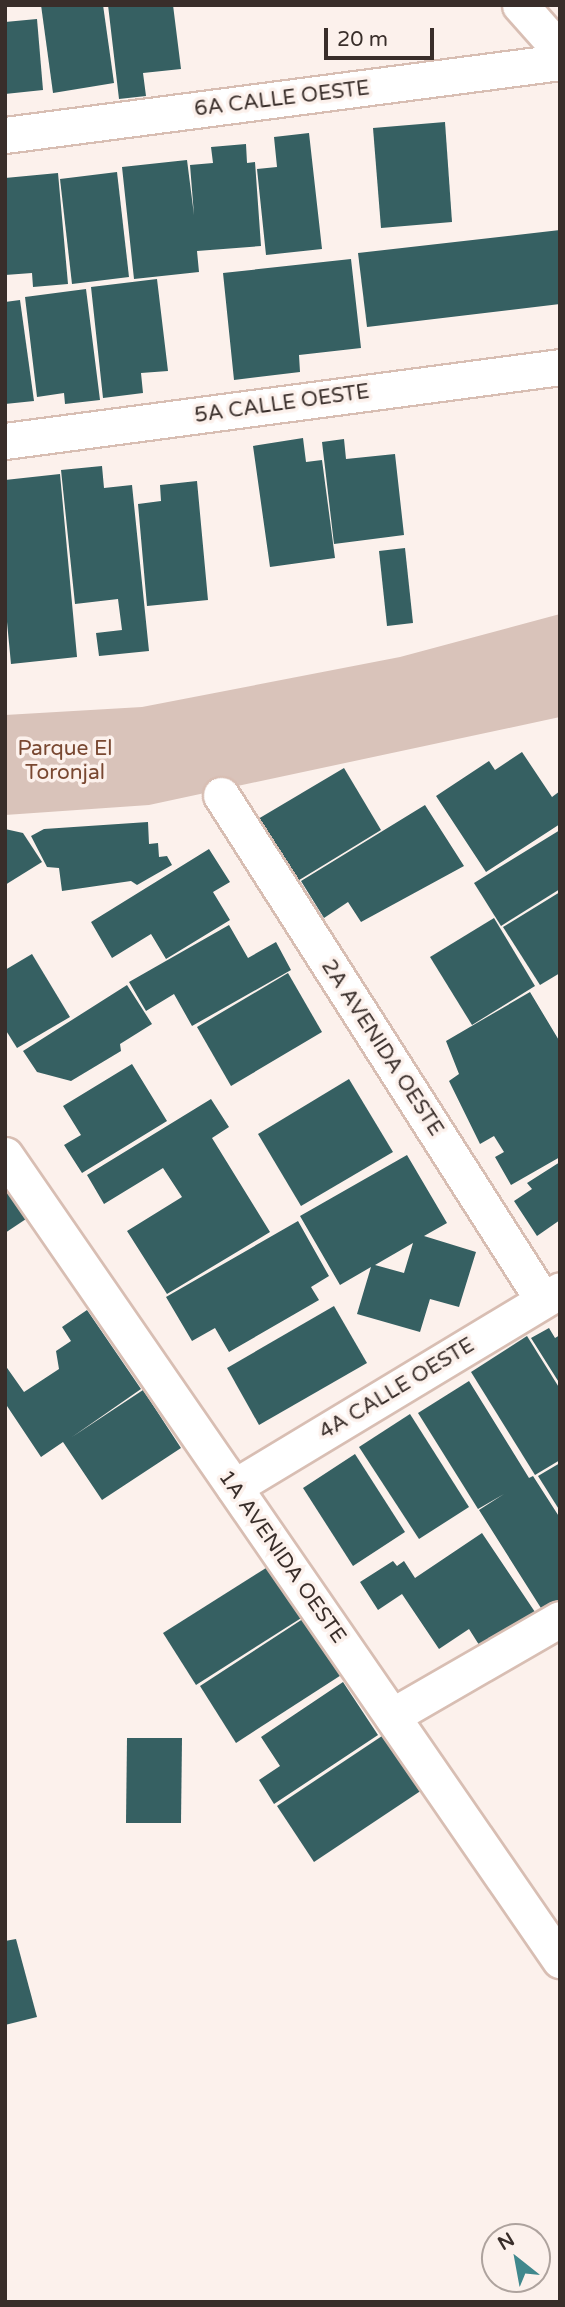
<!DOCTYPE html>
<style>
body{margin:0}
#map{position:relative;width:565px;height:2307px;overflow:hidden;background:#fcf1ec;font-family:"Varela Round",sans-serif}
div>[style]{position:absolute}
.green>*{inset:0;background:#d9c3ba}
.building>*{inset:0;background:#366062}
.roads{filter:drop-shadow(2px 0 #d8beb3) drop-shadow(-2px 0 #d8beb3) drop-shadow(0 2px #d8beb3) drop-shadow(0 -2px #d8beb3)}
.street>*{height:35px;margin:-17.5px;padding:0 17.5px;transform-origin:17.5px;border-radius:17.5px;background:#fff}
span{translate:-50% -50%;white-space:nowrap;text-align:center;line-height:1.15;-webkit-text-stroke:7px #fcf1ec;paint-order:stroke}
.street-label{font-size:21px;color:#392e2a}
.park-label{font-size:21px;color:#794831}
.frame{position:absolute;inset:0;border:7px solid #392e2a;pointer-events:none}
.north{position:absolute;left:481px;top:2223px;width:70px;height:70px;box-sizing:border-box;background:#fcf1ec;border:2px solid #aea39e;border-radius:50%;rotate:329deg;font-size:19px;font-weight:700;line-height:28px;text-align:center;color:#392e2a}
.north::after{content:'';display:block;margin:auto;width:24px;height:32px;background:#40888d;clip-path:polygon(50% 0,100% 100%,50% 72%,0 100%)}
.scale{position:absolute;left:324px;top:28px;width:110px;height:32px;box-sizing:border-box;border:4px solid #392e2a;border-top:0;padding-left:9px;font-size:21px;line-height:24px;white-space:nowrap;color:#392e2a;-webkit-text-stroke:5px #fcf1ec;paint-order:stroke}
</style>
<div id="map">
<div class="green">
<div style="clip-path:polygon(560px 614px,560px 717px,149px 805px,5px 815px,5px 715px,142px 707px,400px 657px)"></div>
</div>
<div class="building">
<div style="clip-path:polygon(41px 5px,103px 5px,114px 83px,53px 93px)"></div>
<div style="clip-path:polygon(108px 5px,173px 5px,181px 69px,143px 73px,146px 96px,119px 99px)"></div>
<div style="clip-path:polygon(37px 19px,43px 90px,5px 94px,5px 22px)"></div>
<div style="clip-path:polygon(445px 122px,452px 222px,381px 228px,373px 128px)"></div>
<div style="clip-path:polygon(309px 133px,322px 249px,266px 255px,257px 169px,277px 167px,274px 137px)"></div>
<div style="clip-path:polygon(246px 144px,247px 163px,255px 162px,261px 246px,197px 251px,199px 272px,134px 279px,122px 167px,187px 160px,194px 215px,190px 165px,213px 163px,211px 147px)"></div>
<div style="clip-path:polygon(117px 172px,129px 277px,72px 284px,60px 179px)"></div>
<div style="clip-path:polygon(58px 173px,68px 284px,33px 287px,32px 273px,5px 275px,5px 178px)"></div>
<div style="clip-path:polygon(560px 230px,560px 304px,367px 327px,358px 253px)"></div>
<div style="clip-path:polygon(351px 259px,361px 348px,299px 355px,300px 372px,234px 380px,223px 273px)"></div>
<div style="clip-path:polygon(157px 279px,168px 371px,141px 373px,143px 393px,103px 398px,91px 287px)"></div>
<div style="clip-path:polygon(86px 289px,100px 400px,65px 404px,64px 393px,37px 397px,25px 297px)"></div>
<div style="clip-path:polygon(20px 300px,34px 401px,5px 404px,5px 302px)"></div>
<div style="clip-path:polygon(303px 438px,306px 462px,322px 460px,335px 558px,270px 567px,253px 446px)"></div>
<div style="clip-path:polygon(344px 439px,346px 459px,395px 454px,404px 535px,334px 544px,322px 442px)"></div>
<div style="clip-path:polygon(102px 466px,104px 488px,132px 485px,149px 651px,99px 656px,96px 633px,122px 630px,118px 599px,75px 604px,61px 470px)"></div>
<div style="clip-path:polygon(60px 474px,77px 657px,11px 664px,5px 601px,5px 480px)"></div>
<div style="clip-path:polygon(197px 481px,208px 600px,147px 606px,138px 504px,161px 501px,160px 485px)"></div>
<div style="clip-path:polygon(405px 548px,413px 623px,387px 626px,379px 551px)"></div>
<div style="clip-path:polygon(522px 752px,552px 797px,560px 791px,560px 824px,486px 872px,436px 796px,489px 761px,495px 770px)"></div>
<div style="clip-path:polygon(344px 768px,381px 830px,296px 882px,258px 819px)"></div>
<div style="clip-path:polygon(425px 805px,464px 866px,361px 922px,348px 902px,324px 918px,301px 881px)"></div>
<div style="clip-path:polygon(148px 822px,149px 844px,158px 843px,159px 857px,167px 856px,172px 865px,137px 885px,131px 881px,62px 891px,59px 868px,47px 867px,31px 836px,44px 829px)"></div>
<div style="clip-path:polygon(5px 829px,23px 833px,42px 862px,5px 885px)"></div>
<div style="clip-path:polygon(560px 830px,560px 889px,501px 926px,474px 883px)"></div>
<div style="clip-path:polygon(209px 849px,230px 882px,213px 892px,230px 920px,166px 959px,151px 934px,112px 958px,91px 922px)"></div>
<div style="clip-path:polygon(560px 892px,560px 973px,540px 985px,503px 927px)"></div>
<div style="clip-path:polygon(494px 918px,535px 986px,472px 1025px,430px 957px)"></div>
<div style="clip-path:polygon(229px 925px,248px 958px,276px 942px,291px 970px,192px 1026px,174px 994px,146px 1011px,129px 982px)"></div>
<div style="clip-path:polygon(32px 954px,70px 1017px,17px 1048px,5px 1029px,5px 970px)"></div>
<div style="clip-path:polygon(288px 973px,322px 1032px,231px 1086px,197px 1027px)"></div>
<div style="clip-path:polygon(127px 985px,152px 1024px,120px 1044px,121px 1051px,71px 1081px,37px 1072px,23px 1051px)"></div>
<div style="clip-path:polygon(530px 992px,560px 1042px,560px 1157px,511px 1185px,495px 1157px,504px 1152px,494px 1136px,480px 1144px,449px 1081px,459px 1074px,446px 1041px)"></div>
<div style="clip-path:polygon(132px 1064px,167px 1121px,82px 1173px,64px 1145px,81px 1135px,63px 1106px)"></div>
<div style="clip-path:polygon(349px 1079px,393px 1152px,301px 1206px,258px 1134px)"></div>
<div style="clip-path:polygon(211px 1099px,229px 1127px,212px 1138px,270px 1232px,167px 1294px,127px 1231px,182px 1197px,163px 1168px,104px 1204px,87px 1175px)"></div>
<div style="clip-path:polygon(evenodd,407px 1155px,447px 1223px,424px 1236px,476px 1252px,459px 1307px,430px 1299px,420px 1332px,357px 1314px,371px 1267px,340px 1285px,300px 1216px,407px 1155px,413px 1243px,404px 1273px,375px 1265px,413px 1243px)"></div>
<div style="clip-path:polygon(560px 1162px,560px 1220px,537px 1236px,514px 1201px,532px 1189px,527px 1183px)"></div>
<div style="clip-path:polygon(5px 1183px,32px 1215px,5px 1233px)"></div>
<div style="clip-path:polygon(298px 1221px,329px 1276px,311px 1287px,319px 1300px,229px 1352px,215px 1328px,192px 1341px,166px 1297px)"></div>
<div style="clip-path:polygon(334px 1306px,367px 1363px,259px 1425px,227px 1368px)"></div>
<div style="clip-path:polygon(87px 1310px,141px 1389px,72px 1437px,143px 1390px,181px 1448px,102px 1500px,63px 1442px,41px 1457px,5px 1403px,5px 1365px,24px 1392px,59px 1369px,56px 1351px,71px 1341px,62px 1327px)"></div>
<div style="clip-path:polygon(549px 1328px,555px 1338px,560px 1335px,560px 1384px,531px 1338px)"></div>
<div style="clip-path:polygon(527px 1336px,560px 1389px,560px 1460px,535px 1475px,471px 1372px)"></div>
<div style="clip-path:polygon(469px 1381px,529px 1478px,533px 1476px,560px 1518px,560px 1607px,546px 1616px,479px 1510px,504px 1494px,478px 1509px,418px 1413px)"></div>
<div style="clip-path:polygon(410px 1414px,469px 1507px,419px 1539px,359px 1447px)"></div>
<div style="clip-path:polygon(355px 1454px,405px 1532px,353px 1566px,303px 1488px)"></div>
<div style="clip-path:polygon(560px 1463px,560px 1511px,538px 1476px)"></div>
<div style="clip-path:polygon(482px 1533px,535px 1612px,481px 1648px,469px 1629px,439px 1649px,402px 1594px,378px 1610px,360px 1582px,393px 1561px,397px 1566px,404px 1561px,415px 1578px)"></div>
<div style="clip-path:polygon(274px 1563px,306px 1615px,196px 1685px,163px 1633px)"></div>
<div style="clip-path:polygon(312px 1613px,349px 1670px,236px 1743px,200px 1686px)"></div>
<div style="clip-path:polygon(343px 1682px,378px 1735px,274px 1804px,259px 1780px,280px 1766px,261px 1737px)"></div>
<div style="clip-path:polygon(388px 1732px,425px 1788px,314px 1862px,277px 1806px)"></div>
<div style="clip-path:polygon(127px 1738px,182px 1738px,181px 1823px,126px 1823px)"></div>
<div style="clip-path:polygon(16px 1939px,37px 2017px,5px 2025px,5px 1941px)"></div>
</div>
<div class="roads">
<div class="street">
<div style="left:520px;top:5px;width:60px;rotate:48.4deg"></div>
<div style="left:5px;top:135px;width:560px;rotate:-7.49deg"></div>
<div style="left:5px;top:441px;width:560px;rotate:-7.59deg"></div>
<div style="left:221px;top:795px;width:599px;rotate:57.48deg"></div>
<div style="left:5px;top:1155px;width:978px;rotate:55.42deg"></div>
<div style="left:234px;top:1487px;width:381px;rotate:-31.1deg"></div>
<div style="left:392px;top:1716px;width:194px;rotate:-30deg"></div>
</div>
</div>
<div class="street-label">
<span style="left:282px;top:99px;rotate:-7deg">6A CALLE OESTE</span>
<span style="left:282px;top:404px;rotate:-8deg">5A CALLE OESTE</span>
<span style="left:382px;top:1048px;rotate:57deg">2A AVENIDA OESTE</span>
<span style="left:397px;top:1389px;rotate:-31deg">4A CALLE OESTE</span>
<span style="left:282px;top:1557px;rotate:55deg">1A AVENIDA OESTE</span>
</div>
<div class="park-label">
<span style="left:65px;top:761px">Parque El<br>Toronjal</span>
</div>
<div class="frame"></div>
<div class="north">N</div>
<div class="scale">20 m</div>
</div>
